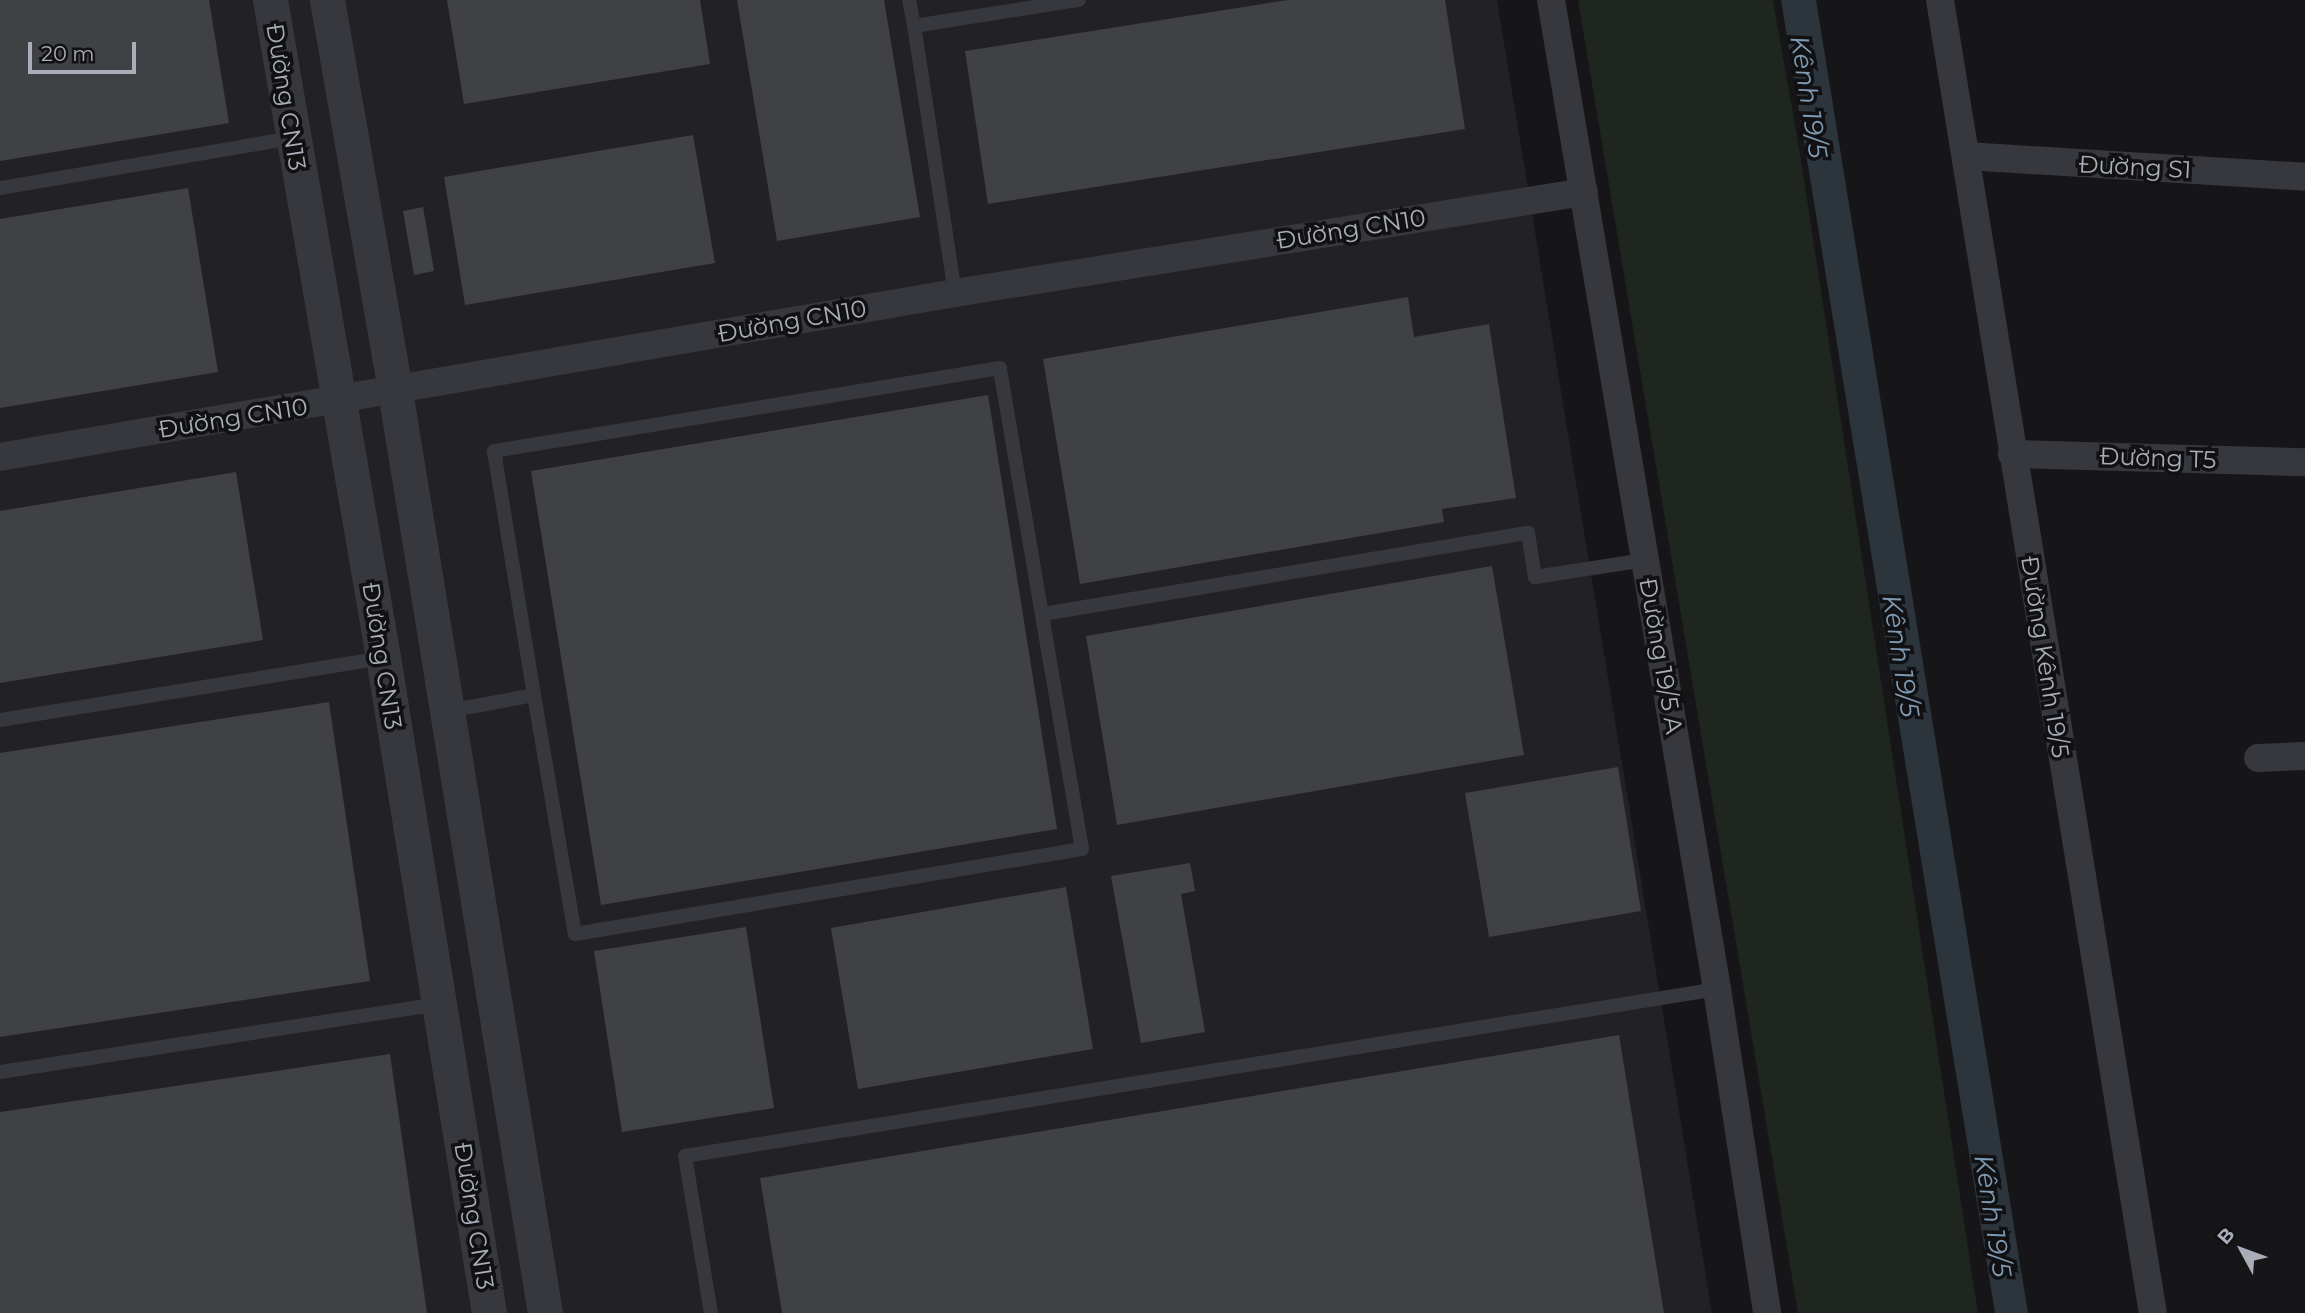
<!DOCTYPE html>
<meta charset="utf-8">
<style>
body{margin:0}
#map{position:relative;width:2305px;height:1313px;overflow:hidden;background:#161618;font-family:Montserrat,sans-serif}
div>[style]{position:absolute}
.built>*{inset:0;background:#222225}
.green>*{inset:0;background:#1e261f}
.water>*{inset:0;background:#2c353c}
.building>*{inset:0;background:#404145}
.service>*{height:14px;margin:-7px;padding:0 7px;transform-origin:7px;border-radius:7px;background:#37383d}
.minor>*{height:28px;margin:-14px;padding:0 14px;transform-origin:14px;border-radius:14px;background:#37383d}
.tertiary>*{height:35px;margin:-17.5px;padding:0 17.5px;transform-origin:17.5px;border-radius:17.5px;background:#37383d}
span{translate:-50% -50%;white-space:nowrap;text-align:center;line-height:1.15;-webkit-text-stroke:7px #111113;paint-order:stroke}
.street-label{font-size:24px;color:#a8adb8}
.water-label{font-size:26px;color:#7f9bb3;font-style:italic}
.north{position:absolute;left:2207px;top:1215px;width:70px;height:70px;-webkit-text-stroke:5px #111113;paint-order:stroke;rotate:311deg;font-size:19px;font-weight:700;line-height:28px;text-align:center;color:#a8adb8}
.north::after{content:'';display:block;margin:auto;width:24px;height:32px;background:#a8adb8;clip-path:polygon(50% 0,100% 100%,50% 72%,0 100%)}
.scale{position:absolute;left:28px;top:42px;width:108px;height:32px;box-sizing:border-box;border:4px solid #a8adb8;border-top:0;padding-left:9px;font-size:21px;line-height:24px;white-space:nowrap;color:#a8adb8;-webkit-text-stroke:5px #111113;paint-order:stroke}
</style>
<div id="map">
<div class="built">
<div style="clip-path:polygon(0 0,1497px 0,1712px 1313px,0 1313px)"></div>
</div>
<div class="green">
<div style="clip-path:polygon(1578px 0,1773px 0,1800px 154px,1978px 1313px,1798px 1313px)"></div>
</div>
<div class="water">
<div style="clip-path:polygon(1781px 0,1816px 0,2028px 1313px,1995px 1313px)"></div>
</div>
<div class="building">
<div style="clip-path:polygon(0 0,209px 0,229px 123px,0 161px)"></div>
<div style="clip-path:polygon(447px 0,700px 0,710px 64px,464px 104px)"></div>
<div style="clip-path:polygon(737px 0,884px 0,920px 217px,777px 241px)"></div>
<div style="clip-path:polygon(1288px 0,1445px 0,1465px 129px,988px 204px,965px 51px)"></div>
<div style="clip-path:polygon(693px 135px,715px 263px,465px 305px,444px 177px)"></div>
<div style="clip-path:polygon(188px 188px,218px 372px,0 408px,0 219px)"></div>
<div style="clip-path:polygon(423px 207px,434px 271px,414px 275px,403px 211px)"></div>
<div style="clip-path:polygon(1408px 297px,1414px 337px,1489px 324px,1516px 498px,1442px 509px,1444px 522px,1080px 584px,1043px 359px)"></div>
<div style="clip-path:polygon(988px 395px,1057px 829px,601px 905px,531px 471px)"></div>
<div style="clip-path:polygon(236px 472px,263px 640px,0 683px,0 511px)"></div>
<div style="clip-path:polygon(1492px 566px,1524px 755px,1117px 825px,1086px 636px)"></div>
<div style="clip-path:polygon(329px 702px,370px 981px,0 1037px,0 753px)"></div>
<div style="clip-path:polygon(1618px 767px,1641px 911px,1489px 937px,1465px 793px)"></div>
<div style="clip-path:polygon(1190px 863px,1195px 891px,1181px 894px,1205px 1032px,1141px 1043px,1111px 876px)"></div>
<div style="clip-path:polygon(1066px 887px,1093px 1049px,858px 1089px,831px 928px)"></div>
<div style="clip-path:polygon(746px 927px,774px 1108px,622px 1132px,594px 951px)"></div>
<div style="clip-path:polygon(1619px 1035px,1664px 1313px,782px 1313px,760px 1178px)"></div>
<div style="clip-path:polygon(390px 1054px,427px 1313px,0 1313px,0 1112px)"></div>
</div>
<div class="service">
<div style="left:909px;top:0;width:26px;rotate:79deg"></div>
<div style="left:0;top:188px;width:297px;rotate:-9.7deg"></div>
<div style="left:955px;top:293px;width:270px;rotate:-98.7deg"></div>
<div style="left:914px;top:26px;width:167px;rotate:-9deg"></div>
<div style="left:1043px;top:614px;width:492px;rotate:-9.5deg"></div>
<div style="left:1528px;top:533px;width:45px;rotate:81deg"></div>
<div style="left:1535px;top:577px;width:111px;rotate:-8.8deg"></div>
<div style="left:448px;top:711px;width:87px;rotate:-10.5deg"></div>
<div style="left:534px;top:695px;width:242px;rotate:80.3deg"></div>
<div style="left:575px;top:934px;width:514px;rotate:-9.52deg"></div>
<div style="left:1082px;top:849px;width:488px;rotate:-99.7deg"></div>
<div style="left:1000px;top:368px;width:513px;rotate:170.68deg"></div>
<div style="left:494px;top:451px;width:247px;rotate:80.7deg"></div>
<div style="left:0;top:720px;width:387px;rotate:-9.2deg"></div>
<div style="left:0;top:1072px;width:443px;rotate:-8.8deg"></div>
<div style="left:711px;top:1313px;width:159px;rotate:-99.4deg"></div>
<div style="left:685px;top:1156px;width:1045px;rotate:-9.19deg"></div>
</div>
<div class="minor">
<div style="left:1551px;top:0;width:1003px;rotate:80.47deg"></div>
<div style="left:1717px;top:989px;width:328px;rotate:81.2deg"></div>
<div style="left:1940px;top:0;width:1330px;rotate:80.79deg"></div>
<div style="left:1966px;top:156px;width:340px;rotate:3.5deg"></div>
<div style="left:2012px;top:454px;width:293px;rotate:1.6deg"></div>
<div style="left:0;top:457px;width:969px;rotate:-9.74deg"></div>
<div style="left:955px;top:293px;width:637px;rotate:-9.12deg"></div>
<div style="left:2258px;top:758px;width:47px;rotate:-2.4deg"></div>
</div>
<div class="tertiary">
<div style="left:270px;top:0;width:667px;rotate:80.24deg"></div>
<div style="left:383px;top:657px;width:665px;rotate:80.82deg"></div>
<div style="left:327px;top:0;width:397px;rotate:80.1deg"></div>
<div style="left:395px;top:391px;width:934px;rotate:80.76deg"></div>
</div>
<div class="street-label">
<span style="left:286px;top:97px;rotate:81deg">Đường CN13</span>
<span style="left:2135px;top:167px;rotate:3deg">Đường S1</span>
<span style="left:1351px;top:229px;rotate:-9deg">Đường CN10</span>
<span style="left:792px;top:321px;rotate:-10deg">Đường CN10</span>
<span style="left:233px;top:418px;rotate:-9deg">Đường CN10</span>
<span style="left:2158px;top:458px;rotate:2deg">Đường T5</span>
<span style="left:382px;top:656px;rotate:81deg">Đường CN13</span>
<span style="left:1661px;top:656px;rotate:80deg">Đường 19/5 A</span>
<span style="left:2045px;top:657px;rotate:81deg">Đường Kênh 19/5</span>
<span style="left:474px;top:1216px;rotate:81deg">Đường CN13</span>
</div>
<div class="water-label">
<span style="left:1808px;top:97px;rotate:81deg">Kênh 19/5</span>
<span style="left:1900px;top:656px;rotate:81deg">Kênh 19/5</span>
<span style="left:1992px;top:1216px;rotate:81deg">Kênh 19/5</span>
</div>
<div class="north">B</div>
<div class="scale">20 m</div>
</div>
